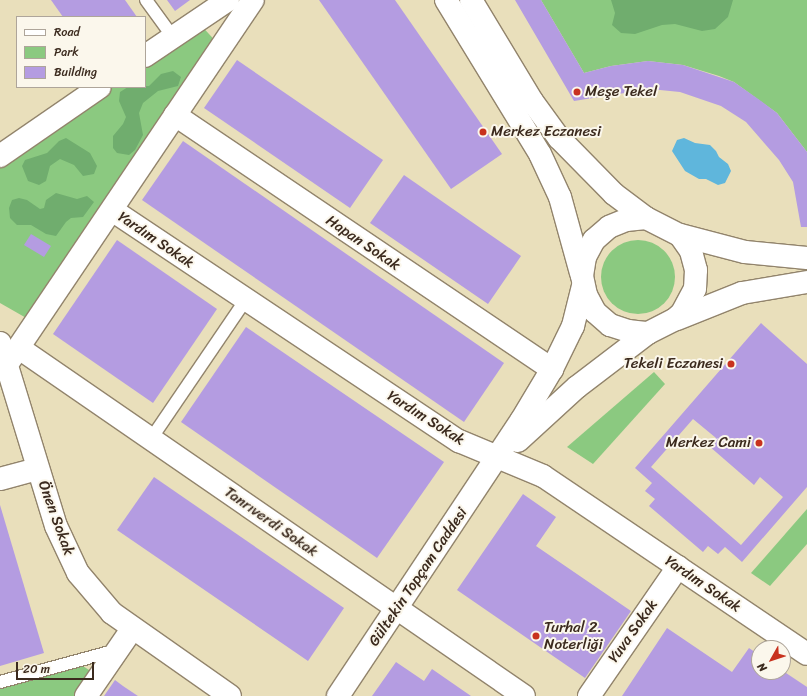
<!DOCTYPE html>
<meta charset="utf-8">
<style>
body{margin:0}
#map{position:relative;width:807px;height:696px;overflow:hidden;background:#e9dfbb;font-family:Sriracha,sans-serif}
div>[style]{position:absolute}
.green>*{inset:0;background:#8bc980}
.round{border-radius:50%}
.forest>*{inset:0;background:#70ad6e}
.water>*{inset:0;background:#5fb6dc}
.building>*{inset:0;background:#b49ce1}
.roads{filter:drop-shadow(1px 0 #92846c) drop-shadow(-1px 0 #92846c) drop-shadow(0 1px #92846c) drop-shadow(0 -1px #92846c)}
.lane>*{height:12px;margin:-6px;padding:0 6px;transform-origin:6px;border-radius:6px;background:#fff}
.street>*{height:22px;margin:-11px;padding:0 11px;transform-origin:11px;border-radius:11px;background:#fff}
.secondary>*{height:22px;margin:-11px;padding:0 11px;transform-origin:11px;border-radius:11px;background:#fff}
.dots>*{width:11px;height:11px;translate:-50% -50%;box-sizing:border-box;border:2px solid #fbf7ec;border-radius:50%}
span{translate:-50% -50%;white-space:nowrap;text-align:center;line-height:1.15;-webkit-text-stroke:4px #fbf7ec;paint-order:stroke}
.poi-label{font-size:15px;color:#3b2a1e}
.left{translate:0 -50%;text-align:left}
.right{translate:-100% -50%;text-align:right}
.street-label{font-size:15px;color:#3b2a1e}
.legend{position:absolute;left:16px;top:16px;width:130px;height:72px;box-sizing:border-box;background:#fbf7ec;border:1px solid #aea59a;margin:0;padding:5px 7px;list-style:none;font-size:12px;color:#3b2a1e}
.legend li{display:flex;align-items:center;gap:8px;height:20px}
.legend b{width:20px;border:1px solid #aea59a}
.north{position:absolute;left:751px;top:640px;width:40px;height:40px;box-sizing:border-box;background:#fbf7ec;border:1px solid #aea59a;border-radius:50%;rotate:231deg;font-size:11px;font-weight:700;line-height:16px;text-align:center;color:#3b2a1e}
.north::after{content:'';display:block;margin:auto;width:14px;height:18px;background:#c8321e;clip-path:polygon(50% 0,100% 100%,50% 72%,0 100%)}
.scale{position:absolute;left:16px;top:662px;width:78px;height:18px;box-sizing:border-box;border:2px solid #3b2a1e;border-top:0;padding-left:5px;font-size:12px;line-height:14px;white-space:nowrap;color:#3b2a1e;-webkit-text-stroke:3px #fbf7ec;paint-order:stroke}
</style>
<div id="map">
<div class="green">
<div style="clip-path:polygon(541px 0,807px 0,807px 152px,777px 113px,734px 82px,719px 76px,683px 65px,648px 61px,611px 66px,584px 73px)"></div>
<div style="clip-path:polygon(197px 21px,221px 47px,35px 323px,0 303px,0 156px,100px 87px,145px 87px,145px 56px)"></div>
<div class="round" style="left:601px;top:240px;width:74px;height:74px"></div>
<div style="clip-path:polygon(654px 372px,665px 384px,593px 464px,567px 447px)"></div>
<div style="clip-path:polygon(807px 509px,807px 544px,770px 586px,751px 573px)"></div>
<div style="clip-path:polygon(75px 661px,100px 677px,86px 696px,0 696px,0 682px)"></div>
</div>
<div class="forest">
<div style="clip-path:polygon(611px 0,733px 0,728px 17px,715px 29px,702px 31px,675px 24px,662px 25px,635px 34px,621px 33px,612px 25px,615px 13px)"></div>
<div style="clip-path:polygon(173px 71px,181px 77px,178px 86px,158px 91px,143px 103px,139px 113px,143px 135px,135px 150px,129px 155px,117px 153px,113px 148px,113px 136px,123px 124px,126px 117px,119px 101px,120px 92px,128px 87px,149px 86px,161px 74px)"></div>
<div style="clip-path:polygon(66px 138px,90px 153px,97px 166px,94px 174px,83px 176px,74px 165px,60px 159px,50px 166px,46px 181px,39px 185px,28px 181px,22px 166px,25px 160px,47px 153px,59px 141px)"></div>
<div style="clip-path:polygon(56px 193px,77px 199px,87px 196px,94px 202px,83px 217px,71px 218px,66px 222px,56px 236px,46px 234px,31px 225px,17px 225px,10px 218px,9px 208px,12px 200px,19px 198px,27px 200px,40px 209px,44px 208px,46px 200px)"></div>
</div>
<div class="water">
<div style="clip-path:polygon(684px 138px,695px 143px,710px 145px,716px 151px,719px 157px,728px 164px,731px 171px,725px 183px,718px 185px,706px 179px,699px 179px,685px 171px,672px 151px,677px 140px)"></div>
</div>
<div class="building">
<div style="clip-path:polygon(51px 0,125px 0,137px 17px,63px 17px)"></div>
<div style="clip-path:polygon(167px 0,190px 0,175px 11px)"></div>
<div style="clip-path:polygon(319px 0,395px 0,502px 154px,451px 189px)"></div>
<div style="clip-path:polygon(515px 0,541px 0,584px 73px,611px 66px,648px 61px,683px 65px,734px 82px,761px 101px,777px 113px,807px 152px,807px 227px,801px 227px,793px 182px,779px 160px,746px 122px,721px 106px,680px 92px,650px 89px,574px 101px)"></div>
<div style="clip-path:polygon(237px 60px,383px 160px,350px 208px,204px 108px)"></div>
<div style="clip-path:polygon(183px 141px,504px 363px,464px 422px,142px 200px)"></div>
<div style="clip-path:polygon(404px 175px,521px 256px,488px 304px,370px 223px)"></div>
<div style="clip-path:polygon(31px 234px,51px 246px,44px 257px,24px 245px)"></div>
<div style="clip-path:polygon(117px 240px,217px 309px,153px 403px,53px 334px)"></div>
<div style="clip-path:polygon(evenodd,761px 323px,807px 364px,807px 487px,742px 562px,725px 547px,718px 554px,708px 546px,703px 552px,649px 506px,655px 499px,645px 491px,652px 483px,635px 468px,761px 323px,693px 419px,716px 438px,709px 446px,754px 485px,760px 477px,783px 497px,741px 545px,651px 467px,693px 419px)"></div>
<div style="clip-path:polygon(246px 327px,444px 462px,377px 558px,181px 422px)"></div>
<div style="clip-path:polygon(154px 477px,344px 608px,308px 661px,117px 530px)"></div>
<div style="clip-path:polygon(523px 494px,556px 517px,536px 546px,631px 611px,585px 678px,457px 590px)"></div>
<div style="clip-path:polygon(0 505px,44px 653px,0 666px)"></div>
<div style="clip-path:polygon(667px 628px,732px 672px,749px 648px,759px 655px,759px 672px,783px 671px,807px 687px,807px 696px,622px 696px)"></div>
<div style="clip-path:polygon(396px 662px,424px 681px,432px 669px,471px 696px,372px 696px)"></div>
<div style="clip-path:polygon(115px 680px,123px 686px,138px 696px,104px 696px)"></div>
</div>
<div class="roads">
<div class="lane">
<div style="left:146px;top:0;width:46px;rotate:53.9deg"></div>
<div style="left:151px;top:439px;width:169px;rotate:-55.8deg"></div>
<div style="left:0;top:682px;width:121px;rotate:-15.3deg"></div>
</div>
<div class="street">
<div style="left:145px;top:56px;width:100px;rotate:-34deg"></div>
<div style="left:175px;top:115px;width:455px;rotate:34deg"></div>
<div style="left:0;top:156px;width:121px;rotate:-34.6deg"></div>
<div style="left:112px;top:210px;width:417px;rotate:33.7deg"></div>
<div style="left:459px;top:441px;width:91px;rotate:22.6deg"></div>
<div style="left:543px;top:476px;width:318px;rotate:34deg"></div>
<div style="left:0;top:343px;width:191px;rotate:73deg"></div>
<div style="left:56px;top:526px;width:52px;rotate:64.9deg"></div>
<div style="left:78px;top:573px;width:52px;rotate:49.6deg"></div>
<div style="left:112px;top:613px;width:144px;rotate:35.1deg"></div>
<div style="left:19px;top:348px;width:613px;rotate:34.57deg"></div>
<div style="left:10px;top:360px;width:434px;rotate:-56deg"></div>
<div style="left:0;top:479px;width:39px;rotate:-15deg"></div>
<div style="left:86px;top:696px;width:81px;rotate:-55.5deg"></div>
<div style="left:589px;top:696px;width:157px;rotate:-55.4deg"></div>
</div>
<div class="secondary">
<div style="left:446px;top:0;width:180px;rotate:58.6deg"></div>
<div style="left:540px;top:154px;width:47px;rotate:65.1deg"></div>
<div style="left:560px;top:197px;width:79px;rotate:74.6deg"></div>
<div style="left:471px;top:0;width:118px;rotate:58.9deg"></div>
<div style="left:532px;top:101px;width:46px;rotate:53.9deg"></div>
<div style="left:559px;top:138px;width:78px;rotate:45.5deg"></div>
<div style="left:614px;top:194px;width:40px;rotate:37deg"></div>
<div style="left:646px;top:218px;width:38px;rotate:27deg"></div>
<div style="left:680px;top:235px;width:67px;rotate:14.7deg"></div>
<div style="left:745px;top:252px;width:62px;rotate:5.5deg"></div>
<div style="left:646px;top:218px;width:20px;rotate:174deg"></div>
<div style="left:626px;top:220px;width:18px;rotate:158deg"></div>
<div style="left:609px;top:227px;width:20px;rotate:139deg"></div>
<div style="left:594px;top:240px;width:19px;rotate:118deg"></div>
<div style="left:585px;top:257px;width:19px;rotate:99deg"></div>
<div style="left:582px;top:276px;width:19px;rotate:78deg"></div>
<div style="left:586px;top:295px;width:19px;rotate:62deg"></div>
<div style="left:595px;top:312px;width:20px;rotate:41deg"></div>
<div style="left:610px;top:325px;width:19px;rotate:18deg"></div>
<div style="left:628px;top:331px;width:20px;rotate:6deg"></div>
<div style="left:648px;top:333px;width:29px;rotate:-27deg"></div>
<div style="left:674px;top:320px;width:11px;rotate:-41deg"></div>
<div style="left:682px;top:313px;width:27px;rotate:-62deg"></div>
<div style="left:695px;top:289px;width:19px;rotate:-87deg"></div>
<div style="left:696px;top:270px;width:20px;rotate:-105deg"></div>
<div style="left:691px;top:251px;width:19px;rotate:-125deg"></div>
<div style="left:677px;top:319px;width:70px;rotate:-21.8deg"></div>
<div style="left:742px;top:293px;width:66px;rotate:-9.6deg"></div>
<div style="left:518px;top:441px;width:80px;rotate:-42.5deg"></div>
<div style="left:577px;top:387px;width:89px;rotate:-37.3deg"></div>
<div style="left:338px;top:696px;width:330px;rotate:-56.4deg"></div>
<div style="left:521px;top:421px;width:61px;rotate:-59.2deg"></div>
<div style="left:552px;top:369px;width:48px;rotate:-64deg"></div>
<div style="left:573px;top:326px;width:41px;rotate:-76deg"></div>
</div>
</div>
<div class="dots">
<div style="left:577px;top:92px;background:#c8321e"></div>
<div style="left:483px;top:132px;background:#c8321e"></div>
<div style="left:731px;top:364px;background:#c8321e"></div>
<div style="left:759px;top:443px;background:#c8321e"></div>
<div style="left:536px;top:636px;background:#c8321e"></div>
</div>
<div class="poi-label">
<span class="left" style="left:585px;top:92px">Meşe Tekel</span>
<span class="left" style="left:491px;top:132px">Merkez Eczanesi</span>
<span class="right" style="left:723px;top:364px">Tekeli Eczanesi</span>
<span class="right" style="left:751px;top:443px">Merkez Cami</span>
<span class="left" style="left:544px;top:636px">Turhal 2.<br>Noterliği</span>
</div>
<div class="street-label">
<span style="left:156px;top:240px;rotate:34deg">Yardım Sokak</span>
<span style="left:363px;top:243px;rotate:34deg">Hapan Sokak</span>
<span style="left:426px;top:418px;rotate:32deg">Yardım Sokak</span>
<span style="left:56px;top:518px;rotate:70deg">Önen Sokak</span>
<span style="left:271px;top:522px;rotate:35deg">Tanrıverdi Sokak</span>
<span style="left:418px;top:577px;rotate:-56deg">Gültekin Topçam Caddesi</span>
<span style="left:703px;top:584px;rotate:34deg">Yardım Sokak</span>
<span style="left:633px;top:631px;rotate:-55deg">Yuva Sokak</span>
</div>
<ul class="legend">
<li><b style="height:5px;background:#fff"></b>Road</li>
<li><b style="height:11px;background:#8bc980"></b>Park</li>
<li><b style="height:11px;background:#b49ce1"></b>Building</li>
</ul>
<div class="north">N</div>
<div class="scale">20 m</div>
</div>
